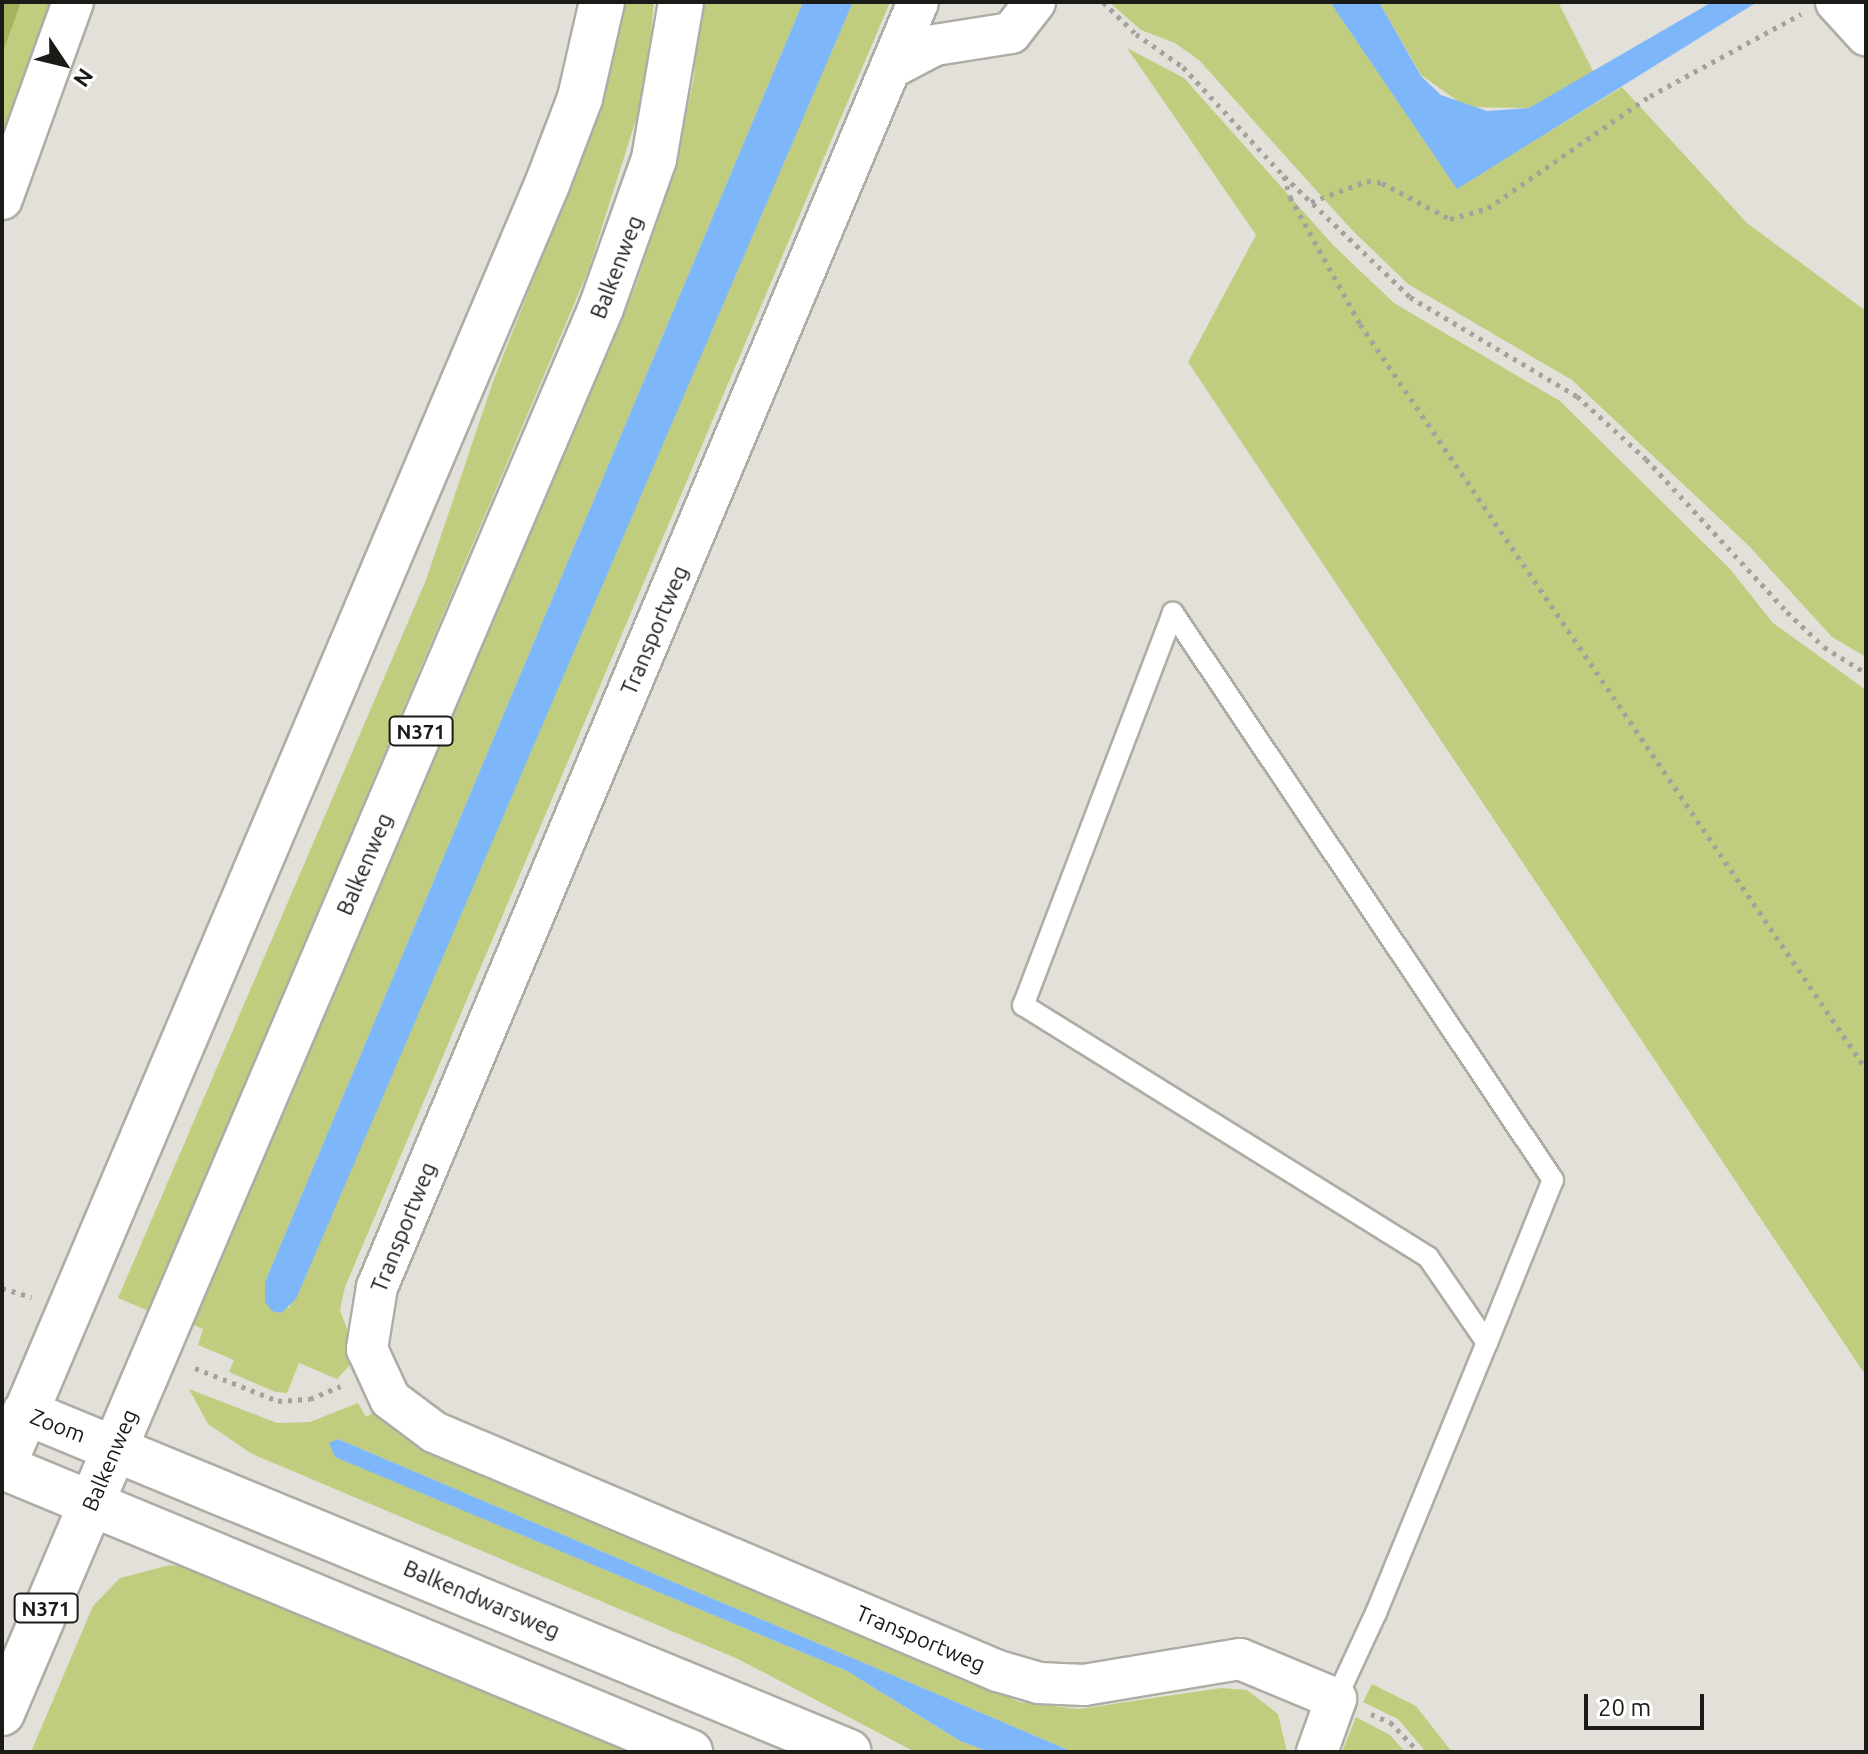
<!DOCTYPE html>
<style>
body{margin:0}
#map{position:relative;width:1868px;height:1754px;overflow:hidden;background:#e2e0d8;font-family:Ubuntu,sans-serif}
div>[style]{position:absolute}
.green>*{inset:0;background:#c0cd7e}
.forest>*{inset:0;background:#a7b35d}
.water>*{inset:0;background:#7eb7f9}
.path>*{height:5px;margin-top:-2.5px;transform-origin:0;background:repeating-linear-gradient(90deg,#a3a29b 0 4px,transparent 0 10px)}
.roads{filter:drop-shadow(2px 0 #aeada5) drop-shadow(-2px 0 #aeada5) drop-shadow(0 2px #aeada5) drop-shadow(0 -2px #aeada5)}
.lane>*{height:20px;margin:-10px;padding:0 10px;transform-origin:10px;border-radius:10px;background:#fff}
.street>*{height:40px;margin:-20px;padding:0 20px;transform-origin:20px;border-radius:20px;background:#fff}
.primary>*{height:44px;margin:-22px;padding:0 22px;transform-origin:22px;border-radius:22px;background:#fff}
span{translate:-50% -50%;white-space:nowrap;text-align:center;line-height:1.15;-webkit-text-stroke:8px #fff;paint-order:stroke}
.shield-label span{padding:2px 6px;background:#fff;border:2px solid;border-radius:6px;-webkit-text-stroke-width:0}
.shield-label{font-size:20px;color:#1a1a17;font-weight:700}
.street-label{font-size:22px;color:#1a1a17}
.frame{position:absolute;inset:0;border:4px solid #1a1a17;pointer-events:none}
.north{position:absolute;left:24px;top:24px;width:80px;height:80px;-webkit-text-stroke:6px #fff;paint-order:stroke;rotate:125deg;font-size:22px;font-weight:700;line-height:32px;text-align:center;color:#1a1a17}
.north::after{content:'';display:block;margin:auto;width:28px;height:36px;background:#1a1a17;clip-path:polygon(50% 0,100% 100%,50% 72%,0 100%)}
.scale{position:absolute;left:1584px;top:1694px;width:120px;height:36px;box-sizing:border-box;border:4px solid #1a1a17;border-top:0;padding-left:10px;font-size:24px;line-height:28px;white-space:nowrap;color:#1a1a17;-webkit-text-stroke:6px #fff;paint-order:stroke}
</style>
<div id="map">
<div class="green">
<div style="clip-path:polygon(2px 2px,73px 2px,2px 199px)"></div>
<div style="clip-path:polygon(626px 2px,654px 2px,650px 44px,640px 107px,588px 271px,149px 1311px,118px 1298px,426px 580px,494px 379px,601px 108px)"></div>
<div style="clip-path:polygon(700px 2px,803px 2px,265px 1282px,289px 1308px,853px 2px,890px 2px,345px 1287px,340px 1310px,349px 1334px,350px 1365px,337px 1379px,299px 1363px,287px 1393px,276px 1392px,229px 1372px,234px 1360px,198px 1345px,203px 1329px,191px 1324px,636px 285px,676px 162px,694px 77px)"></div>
<div style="clip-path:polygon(1109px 2px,1330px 2px,1457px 188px,1622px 87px,1747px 223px,1866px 311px,1866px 657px,1832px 637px,1749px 546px,1572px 380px,1408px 284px,1351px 229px,1199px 60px,1175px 43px,1141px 30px)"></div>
<div style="clip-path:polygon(1379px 2px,1558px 2px,1594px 73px,1529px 108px,1466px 107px,1421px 75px)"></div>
<div style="clip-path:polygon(1127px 48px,1184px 78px,1334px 246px,1394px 303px,1560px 401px,1730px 569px,1773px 623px,1866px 690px,1866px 1376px,1188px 362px,1256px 235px)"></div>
<div style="clip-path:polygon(189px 1389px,277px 1423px,310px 1422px,358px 1403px,366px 1417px,376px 1411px,404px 1438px,427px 1451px,1020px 1702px,1079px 1709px,1221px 1688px,1247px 1690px,1278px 1714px,1287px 1752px,1073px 1752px,338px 1439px,336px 1457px,847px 1671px,960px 1741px,989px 1752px,915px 1752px,738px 1659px,252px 1454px,208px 1424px)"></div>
<div style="clip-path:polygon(170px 1565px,187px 1567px,643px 1752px,31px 1752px,93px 1606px,120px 1578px)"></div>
<div style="clip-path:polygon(1372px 1684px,1416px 1706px,1452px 1752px,1426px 1752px,1398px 1719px,1363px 1702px)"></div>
<div style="clip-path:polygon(1356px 1717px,1390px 1735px,1405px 1752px,1342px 1752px)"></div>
</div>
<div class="forest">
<div style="clip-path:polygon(2px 2px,21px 2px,2px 54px)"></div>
</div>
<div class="water">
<div style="clip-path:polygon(803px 2px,853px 2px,296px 1299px,281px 1313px,272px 1311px,265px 1302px,265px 1282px)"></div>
<div style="clip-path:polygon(1330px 2px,1379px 2px,1421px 76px,1441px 95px,1487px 111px,1529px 108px,1712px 2px,1757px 2px,1457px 189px)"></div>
<div style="clip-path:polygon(338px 1439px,1073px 1752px,989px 1752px,960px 1741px,847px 1671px,335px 1457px,329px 1443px)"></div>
</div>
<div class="path">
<div style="left:1103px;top:2px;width:46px;rotate:44.1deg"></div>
<div style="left:1136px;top:34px;width:57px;rotate:35.1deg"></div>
<div style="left:1183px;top:67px;width:149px;rotate:47.2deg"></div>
<div style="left:1284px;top:176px;width:175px;rotate:43.8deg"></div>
<div style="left:1410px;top:297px;width:194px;rotate:30.7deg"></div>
<div style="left:1577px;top:396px;width:93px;rotate:42.4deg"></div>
<div style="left:1646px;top:459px;width:208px;rotate:47.3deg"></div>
<div style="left:1787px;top:612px;width:51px;rotate:43.4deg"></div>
<div style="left:1824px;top:647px;width:49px;rotate:31.8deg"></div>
<div style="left:1284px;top:176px;width:22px;rotate:74deg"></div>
<div style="left:1290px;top:197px;width:145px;rotate:61.1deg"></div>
<div style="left:1360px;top:324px;width:901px;rotate:55.82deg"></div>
<div style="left:1311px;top:202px;width:60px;rotate:-20.6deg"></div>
<div style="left:1367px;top:181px;width:15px;rotate:8deg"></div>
<div style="left:1382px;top:183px;width:77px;rotate:27.9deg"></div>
<div style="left:1450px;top:219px;width:40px;rotate:-16deg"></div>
<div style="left:1488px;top:208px;width:197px;rotate:-34.7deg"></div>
<div style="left:1650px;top:96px;width:172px;rotate:-28.5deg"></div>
<div style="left:2px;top:1288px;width:31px;rotate:17deg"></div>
<div style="left:195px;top:1368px;width:89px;rotate:21.7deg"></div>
<div style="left:278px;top:1401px;width:32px;rotate:-4deg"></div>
<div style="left:310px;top:1399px;width:33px;rotate:-23deg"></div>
<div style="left:1371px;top:1714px;width:21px;rotate:23deg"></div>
<div style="left:1390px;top:1722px;width:42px;rotate:46deg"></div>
</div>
<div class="roads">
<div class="lane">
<div style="left:1336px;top:1699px;width:95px;rotate:-65.1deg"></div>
<div style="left:1376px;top:1613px;width:292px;rotate:-67.7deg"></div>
<div style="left:1487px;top:1343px;width:176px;rotate:-68deg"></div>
<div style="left:1553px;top:1180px;width:683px;rotate:-123.83deg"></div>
<div style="left:1173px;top:613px;width:420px;rotate:110.9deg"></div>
<div style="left:1023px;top:1005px;width:477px;rotate:31.9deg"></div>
<div style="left:1428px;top:1257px;width:104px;rotate:55.5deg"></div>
</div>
<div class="street">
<div style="left:918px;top:2px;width:1394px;rotate:112.83deg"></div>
<div style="left:377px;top:1287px;width:63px;rotate:99.2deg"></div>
<div style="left:367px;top:1349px;width:55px;rotate:65.3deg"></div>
<div style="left:390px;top:1399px;width:55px;rotate:36.9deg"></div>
<div style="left:434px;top:1432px;width:613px;rotate:22.97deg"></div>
<div style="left:998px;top:1671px;width:43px;rotate:16.3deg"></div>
<div style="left:1039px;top:1683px;width:45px;rotate:2.5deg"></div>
<div style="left:1084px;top:1685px;width:158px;rotate:-9.5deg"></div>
<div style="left:1240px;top:1659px;width:104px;rotate:22.6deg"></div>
<div style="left:1336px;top:1699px;width:56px;rotate:109.7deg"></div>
<div style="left:1836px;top:2px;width:45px;rotate:47.7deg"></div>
<div style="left:891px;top:68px;width:50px;rotate:-27.6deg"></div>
<div style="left:935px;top:45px;width:77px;rotate:-9deg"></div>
<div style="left:1011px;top:33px;width:39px;rotate:-52deg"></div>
<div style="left:2px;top:199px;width:209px;rotate:-70.2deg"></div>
</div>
<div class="primary">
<div style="left:25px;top:1412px;width:891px;rotate:22.42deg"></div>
<div style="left:3px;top:1467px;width:744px;rotate:22.53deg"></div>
<div style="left:2px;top:1469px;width:1398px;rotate:-67.01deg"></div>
<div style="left:548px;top:182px;width:90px;rotate:-69.1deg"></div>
<div style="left:580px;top:98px;width:98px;rotate:-77.1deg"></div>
<div style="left:2px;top:1713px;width:1527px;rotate:-66.91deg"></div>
<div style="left:601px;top:308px;width:158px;rotate:-70.4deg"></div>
<div style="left:654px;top:159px;width:159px;rotate:-80.2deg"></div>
</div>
</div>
<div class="shield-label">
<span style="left:421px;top:731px">N371</span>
<span style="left:46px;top:1608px">N371</span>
</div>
<div class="street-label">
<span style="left:616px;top:267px;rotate:-69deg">Balkenweg</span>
<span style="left:654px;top:630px;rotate:-67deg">Transportweg</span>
<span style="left:364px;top:864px;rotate:-67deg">Balkenweg</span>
<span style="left:403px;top:1227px;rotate:-68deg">Transportweg</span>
<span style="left:58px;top:1425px;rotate:21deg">Zoom</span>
<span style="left:109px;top:1460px;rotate:-67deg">Balkenweg</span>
<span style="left:482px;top:1599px;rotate:23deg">Balkendwarsweg</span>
<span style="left:921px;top:1638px;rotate:23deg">Transportweg</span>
</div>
<div class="frame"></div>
<div class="north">N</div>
<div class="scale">20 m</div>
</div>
